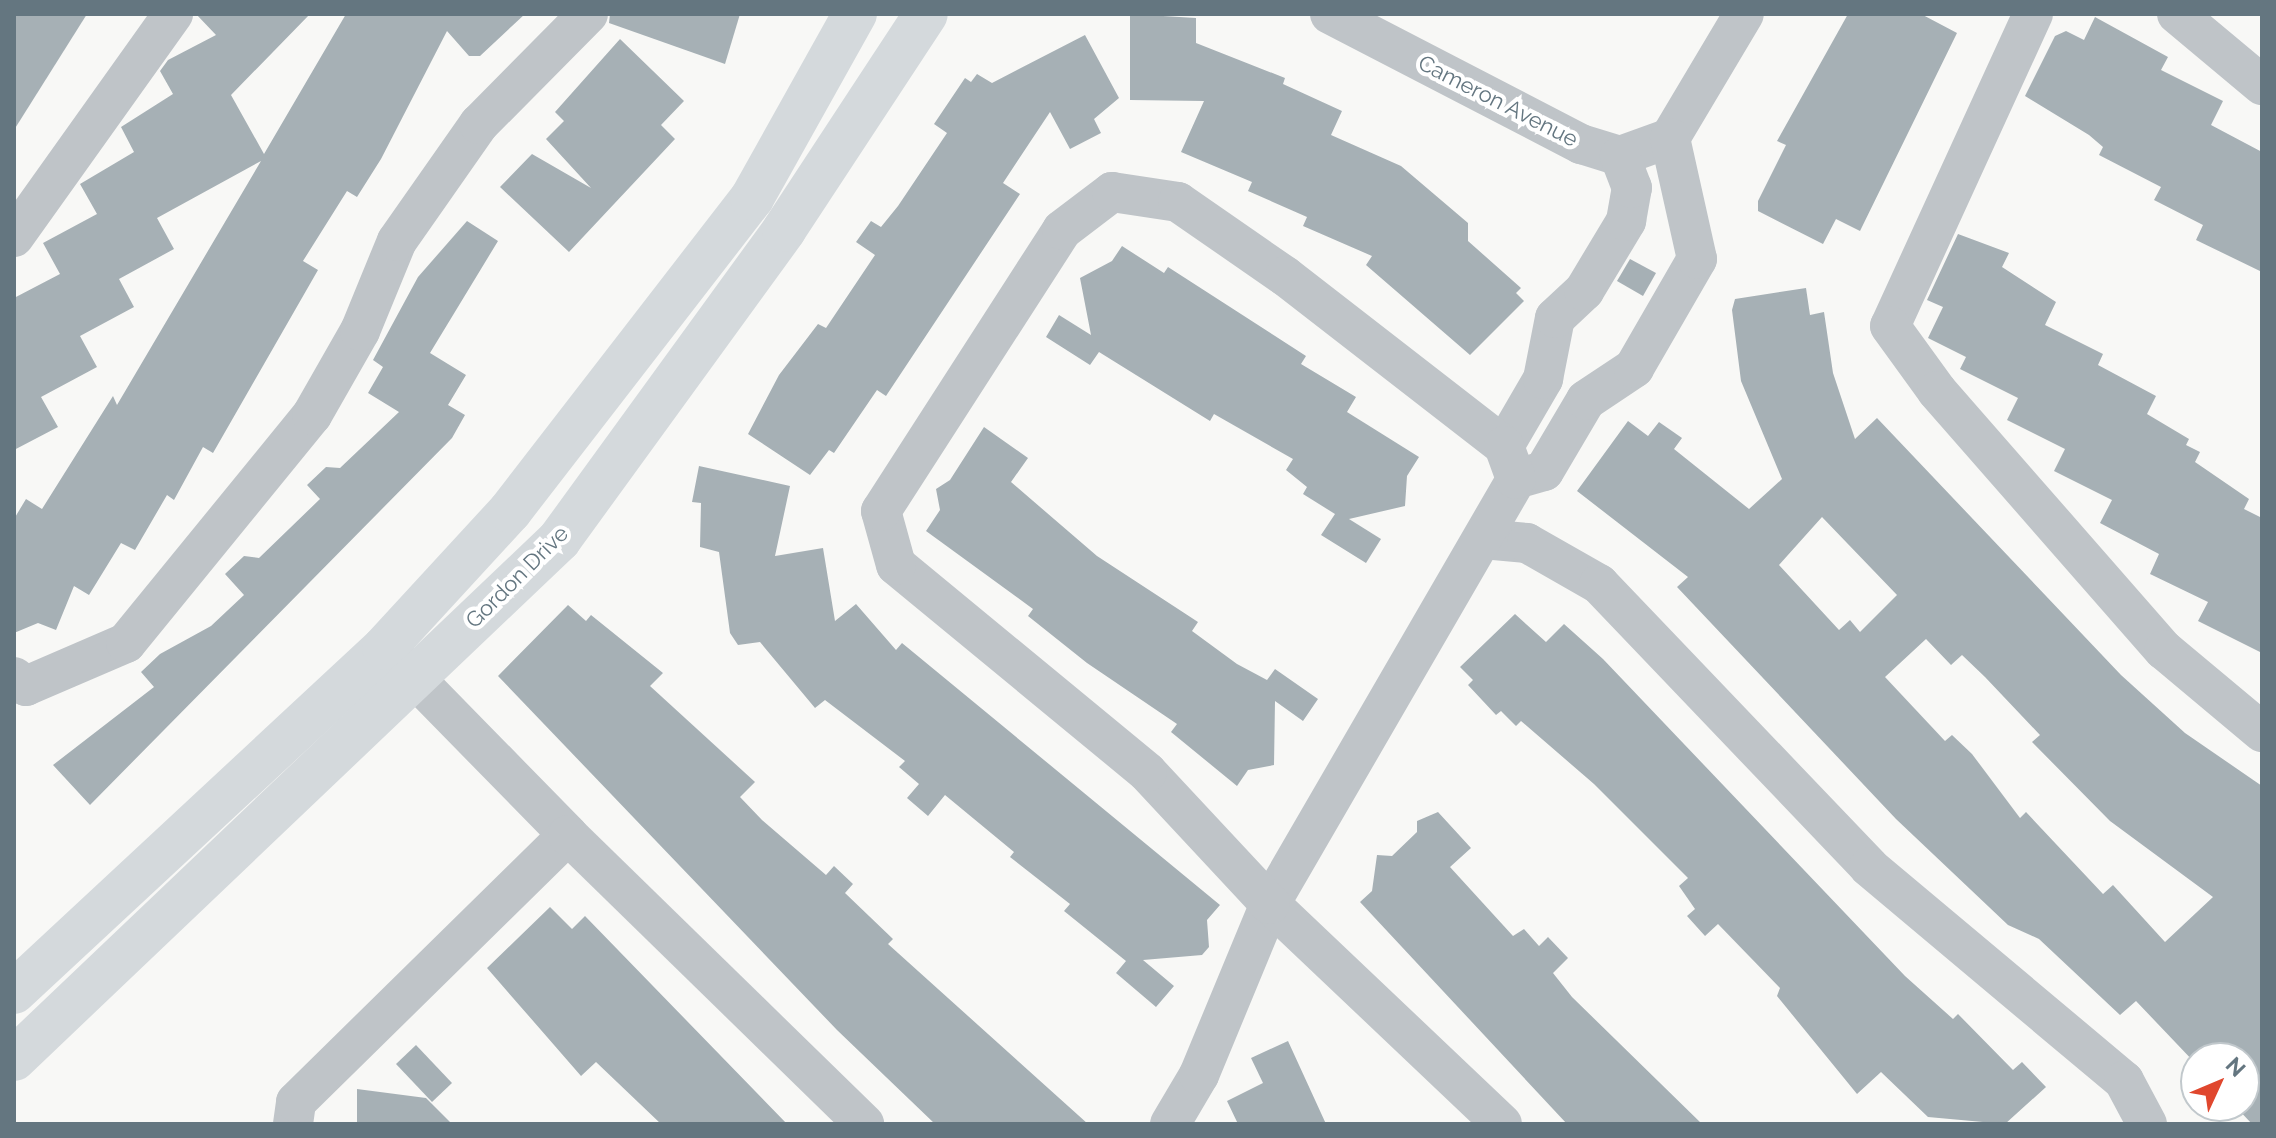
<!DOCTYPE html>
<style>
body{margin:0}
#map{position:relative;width:2276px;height:1138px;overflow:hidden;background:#f8f8f6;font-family:Raleway,sans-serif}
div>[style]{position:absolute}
.building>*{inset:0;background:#a6b0b5}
.minor>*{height:40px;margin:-20px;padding:0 20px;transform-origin:20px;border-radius:20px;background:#bfc4c8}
.major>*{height:44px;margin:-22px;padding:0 22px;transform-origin:22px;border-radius:22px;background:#d4d9dc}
span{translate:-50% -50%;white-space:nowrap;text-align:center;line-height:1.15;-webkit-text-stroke:8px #fff;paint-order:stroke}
.street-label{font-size:22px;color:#647680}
.frame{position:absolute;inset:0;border:16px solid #647680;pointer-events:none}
.north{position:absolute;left:2180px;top:1042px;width:80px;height:80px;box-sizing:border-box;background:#fff;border:2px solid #c1c8cc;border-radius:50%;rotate:46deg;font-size:22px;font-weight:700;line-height:32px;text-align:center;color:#647680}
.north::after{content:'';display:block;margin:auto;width:28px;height:36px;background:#e0472e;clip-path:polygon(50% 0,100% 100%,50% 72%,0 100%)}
</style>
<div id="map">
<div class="building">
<div style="clip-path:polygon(14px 14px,87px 14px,14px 130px)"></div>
<div style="clip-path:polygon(196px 14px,310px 14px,231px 95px,264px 154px,346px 14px,525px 14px,480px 56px,469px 56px,447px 31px,381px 159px,357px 197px,347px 191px,303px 261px,318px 270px,213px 453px,203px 447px,174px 500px,167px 495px,135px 550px,121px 543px,89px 595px,74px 586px,56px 630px,38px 623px,14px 633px,14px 519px,26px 499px,42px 509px,113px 396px,117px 405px,261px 161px,157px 218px,174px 249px,119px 279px,134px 307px,80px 336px,97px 367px,41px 397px,58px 427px,14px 450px,14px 298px,60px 274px,43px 243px,97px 214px,80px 184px,134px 152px,121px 127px,173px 94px,160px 71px,168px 60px,216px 35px)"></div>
<div style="clip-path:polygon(610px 14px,740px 14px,725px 64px,609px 23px)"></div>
<div style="clip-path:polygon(1130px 14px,1196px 18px,1196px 43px,1285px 78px,1283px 84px,1342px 111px,1331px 135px,1401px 166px,1468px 223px,1468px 241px,1521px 288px,1516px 293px,1524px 301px,1470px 355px,1366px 265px,1372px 256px,1303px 226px,1307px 217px,1248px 191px,1252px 182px,1181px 152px,1204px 101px,1130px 100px)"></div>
<div style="clip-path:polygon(1848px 14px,1921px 14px,1957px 33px,1860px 231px,1836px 219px,1823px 244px,1758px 211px,1758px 201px,1786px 145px,1777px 141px)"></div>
<div style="clip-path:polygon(2095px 17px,2168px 57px,2161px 70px,2223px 101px,2211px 125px,2262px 152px,2262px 272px,2196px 240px,2203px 225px,2154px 200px,2161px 187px,2099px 155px,2103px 147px,2089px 135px,2025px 96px,2055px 36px,2066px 31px,2084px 40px)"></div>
<div style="clip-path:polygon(1085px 35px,1119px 98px,1094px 119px,1101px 133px,1070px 149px,1050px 112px,1003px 183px,1020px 194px,886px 396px,877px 390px,834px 453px,829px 450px,810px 475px,748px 434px,779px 375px,818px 324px,826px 328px,875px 255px,856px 242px,871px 221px,881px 227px,898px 206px,947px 133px,934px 124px,965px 78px,971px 82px,977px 74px,992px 83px)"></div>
<div style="clip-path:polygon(620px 39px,684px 101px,661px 125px,675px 139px,569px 252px,500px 187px,532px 154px,591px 188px,546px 139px,564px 121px,555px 112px)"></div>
<div style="clip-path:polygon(467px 221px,498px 241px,430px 353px,466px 375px,448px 405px,465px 415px,452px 438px,90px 805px,53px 765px,154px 687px,141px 672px,160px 654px,211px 626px,244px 595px,225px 574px,244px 556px,259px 558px,320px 499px,307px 485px,326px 467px,340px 468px,399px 412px,368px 393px,383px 367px,373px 360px,418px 277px)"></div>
<div style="clip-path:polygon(1958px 234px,2009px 253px,2002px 267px,2056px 302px,2045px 325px,2103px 354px,2098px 365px,2156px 396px,2147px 414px,2189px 439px,2186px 445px,2200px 452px,2195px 462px,2249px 499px,2244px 509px,2262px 518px,2262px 653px,2198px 621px,2208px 602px,2150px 574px,2159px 554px,2100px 523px,2112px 500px,2054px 471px,2065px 449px,2007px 420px,2018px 398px,1960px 369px,1966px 357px,1928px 338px,1943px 307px,1927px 300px)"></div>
<div style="clip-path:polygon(1122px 246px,1164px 273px,1168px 267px,1306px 356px,1301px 364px,1356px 397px,1347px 412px,1419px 457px,1407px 476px,1405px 506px,1349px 519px,1381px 539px,1366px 563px,1321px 535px,1335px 514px,1303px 494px,1307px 487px,1286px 470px,1293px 459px,1214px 414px,1210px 421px,1099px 352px,1090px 365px,1046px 337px,1059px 315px,1091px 335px,1080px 278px,1112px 261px)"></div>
<div style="clip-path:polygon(1630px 259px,1656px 273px,1643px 296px,1617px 281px)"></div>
<div style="clip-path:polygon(evenodd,1806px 288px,1810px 315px,1824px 312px,1833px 373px,1855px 439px,1877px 418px,2121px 675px,2185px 733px,2262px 786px,2262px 1124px,2252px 1124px,2235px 1106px,2244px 1106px,2244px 1058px,2196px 1058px,2196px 1064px,2136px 1001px,2120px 1015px,2039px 939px,2008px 925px,1896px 819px,1677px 587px,1688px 577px,1577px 491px,1628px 421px,1648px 436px,1659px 422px,1682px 438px,1674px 449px,1749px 509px,1782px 479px,1741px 381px,1732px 310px,1735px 299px,1806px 288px,1822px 517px,1897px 595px,1860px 632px,1850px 620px,1839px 630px,1779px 565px,1822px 517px,1806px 288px,1926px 639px,1951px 665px,1962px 655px,1985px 677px,2040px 735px,2032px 742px,2110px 821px,2213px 897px,2165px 942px,2113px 885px,2103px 894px,2026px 812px,2020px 818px,1972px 754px,1952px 735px,1945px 741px,1885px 677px,1926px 639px)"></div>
<div style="clip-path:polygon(984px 427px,1028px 458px,1011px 482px,1097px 556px,1198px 622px,1192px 631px,1237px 664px,1267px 680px,1275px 669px,1318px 699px,1303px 721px,1275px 701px,1274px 765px,1248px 770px,1237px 786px,1171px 732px,1177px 724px,1087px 663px,1028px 616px,1033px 609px,926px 531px,940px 510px,936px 489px,950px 480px)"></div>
<div style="clip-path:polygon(699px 466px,790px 486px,775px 556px,823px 548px,835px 621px,856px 604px,896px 650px,902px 643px,1220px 905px,1207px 920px,1209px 947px,1202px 955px,1143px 960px,1174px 986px,1156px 1007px,1116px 973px,1126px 961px,1064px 911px,1070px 904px,1010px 857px,1014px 852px,945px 795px,928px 816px,907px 798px,919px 784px,899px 767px,905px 761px,825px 700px,815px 708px,760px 642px,738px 645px,730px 633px,719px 552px,700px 547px,701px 503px,692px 502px)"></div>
<div style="clip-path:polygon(568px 605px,586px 621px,591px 615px,663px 673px,650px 686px,755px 782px,740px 797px,762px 820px,826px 875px,834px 866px,853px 884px,845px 893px,893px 939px,888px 944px,1088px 1124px,935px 1124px,837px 1030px,498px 676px)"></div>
<div style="clip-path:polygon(1515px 614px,1546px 642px,1564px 624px,1603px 659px,1905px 976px,1953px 1019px,1958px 1014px,2013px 1070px,2022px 1062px,2046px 1087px,2005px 1124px,1928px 1117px,1881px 1072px,1857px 1094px,1777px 996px,1780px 988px,1718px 924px,1705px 936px,1687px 916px,1695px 909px,1679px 886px,1688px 878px,1594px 784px,1521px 721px,1516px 726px,1501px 711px,1496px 715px,1468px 685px,1473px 680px,1460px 667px)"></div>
<div style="clip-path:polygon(1438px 812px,1471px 848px,1450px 867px,1513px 936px,1524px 929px,1539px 946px,1548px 937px,1568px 958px,1553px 973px,1572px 997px,1702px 1124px,1567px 1124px,1360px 902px,1372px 891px,1377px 855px,1392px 856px,1417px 832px,1417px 821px)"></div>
<div style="clip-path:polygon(550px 907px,572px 929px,585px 916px,787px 1124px,661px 1124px,596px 1062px,581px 1076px,487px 968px)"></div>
<div style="clip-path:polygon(1288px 1041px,1326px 1124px,1238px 1124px,1227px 1101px,1263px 1083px,1251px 1058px)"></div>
<div style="clip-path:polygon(416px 1045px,452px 1083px,432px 1102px,396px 1064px)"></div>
<div style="clip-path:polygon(357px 1089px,426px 1098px,452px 1124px,357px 1124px)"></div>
</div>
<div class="minor">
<div style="left:1330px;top:14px;width:283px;rotate:27.4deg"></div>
<div style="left:1581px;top:144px;width:41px;rotate:17.1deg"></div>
<div style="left:1620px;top:156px;width:53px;rotate:-19.8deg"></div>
<div style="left:1670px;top:138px;width:144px;rotate:-59.2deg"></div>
<div style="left:2033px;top:14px;width:343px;rotate:114.6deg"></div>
<div style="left:1890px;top:326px;width:80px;rotate:54.1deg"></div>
<div style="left:1937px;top:391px;width:344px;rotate:48.8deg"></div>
<div style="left:2164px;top:650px;width:128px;rotate:39.9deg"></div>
<div style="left:2177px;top:14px;width:111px;rotate:39.9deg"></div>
<div style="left:14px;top:237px;width:274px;rotate:-54.5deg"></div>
<div style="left:1504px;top:446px;width:78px;rotate:-59.8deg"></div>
<div style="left:1543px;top:379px;width:62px;rotate:-78.9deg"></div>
<div style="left:1555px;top:318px;width:40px;rotate:-43deg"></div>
<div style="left:1584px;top:291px;width:82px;rotate:-59deg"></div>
<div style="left:1626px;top:221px;width:34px;rotate:-80deg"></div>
<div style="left:1632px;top:188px;width:34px;rotate:-111deg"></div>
<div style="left:1483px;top:539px;width:44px;rotate:5.2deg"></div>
<div style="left:1527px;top:543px;width:83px;rotate:29.7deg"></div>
<div style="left:1599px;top:584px;width:391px;rotate:46.3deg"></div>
<div style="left:1869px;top:867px;width:333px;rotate:40deg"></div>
<div style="left:2124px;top:1081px;width:49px;rotate:61.9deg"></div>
<div style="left:392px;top:655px;width:252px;rotate:45.6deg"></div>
<div style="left:14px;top:677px;width:15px;rotate:37deg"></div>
<div style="left:26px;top:686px;width:109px;rotate:-23.3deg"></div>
<div style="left:126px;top:643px;width:294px;rotate:-50.8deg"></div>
<div style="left:312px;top:415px;width:97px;rotate:-60.3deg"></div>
<div style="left:360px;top:331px;width:97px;rotate:-67.7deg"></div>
<div style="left:397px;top:241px;width:143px;rotate:-55deg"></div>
<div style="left:479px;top:124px;width:155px;rotate:-45.3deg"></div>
<div style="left:293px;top:1124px;width:22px;rotate:-82deg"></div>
<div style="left:296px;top:1102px;width:381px;rotate:-44.5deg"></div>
<div style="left:568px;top:835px;width:414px;rotate:44.3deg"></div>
<div style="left:1170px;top:1124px;width:57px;rotate:-59.4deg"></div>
<div style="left:1199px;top:1075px;width:185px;rotate:-67.5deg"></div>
<div style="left:1270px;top:904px;width:491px;rotate:-59.9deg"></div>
<div style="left:1516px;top:479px;width:29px;rotate:-16deg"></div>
<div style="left:1544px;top:471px;width:82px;rotate:-59.4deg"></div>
<div style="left:1586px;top:400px;width:58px;rotate:-33.7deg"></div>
<div style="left:1634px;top:368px;width:126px;rotate:-60deg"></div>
<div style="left:1697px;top:259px;width:124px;rotate:-102.6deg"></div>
<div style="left:1502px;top:1124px;width:320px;rotate:-136.5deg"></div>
<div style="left:1270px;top:904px;width:180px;rotate:-133deg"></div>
<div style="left:1147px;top:772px;width:325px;rotate:-140.5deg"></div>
<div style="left:896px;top:565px;width:56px;rotate:-105.5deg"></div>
<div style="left:881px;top:511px;width:334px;rotate:-57.2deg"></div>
<div style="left:1062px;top:230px;width:63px;rotate:-37.2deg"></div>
<div style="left:1112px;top:192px;width:67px;rotate:8.6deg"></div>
<div style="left:1178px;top:202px;width:130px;rotate:34.7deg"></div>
<div style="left:1285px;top:276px;width:277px;rotate:37.8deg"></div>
<div style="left:1504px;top:446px;width:35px;rotate:70deg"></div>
</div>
<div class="major">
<div style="left:14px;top:992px;width:505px;rotate:-42.91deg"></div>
<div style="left:384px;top:648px;width:186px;rotate:-47.4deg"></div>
<div style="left:510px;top:511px;width:396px;rotate:-52.3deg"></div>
<div style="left:752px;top:198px;width:211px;rotate:-60.8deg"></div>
<div style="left:14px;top:1059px;width:753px;rotate:-43.6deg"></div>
<div style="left:559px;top:540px;width:383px;rotate:-54deg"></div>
<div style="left:784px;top:230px;width:258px;rotate:-56.7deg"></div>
</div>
<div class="street-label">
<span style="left:1498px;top:101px;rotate:27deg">Cameron Avenue</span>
<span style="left:517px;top:577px;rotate:-45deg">Gordon Drive</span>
</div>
<div class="frame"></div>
<div class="north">N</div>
</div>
